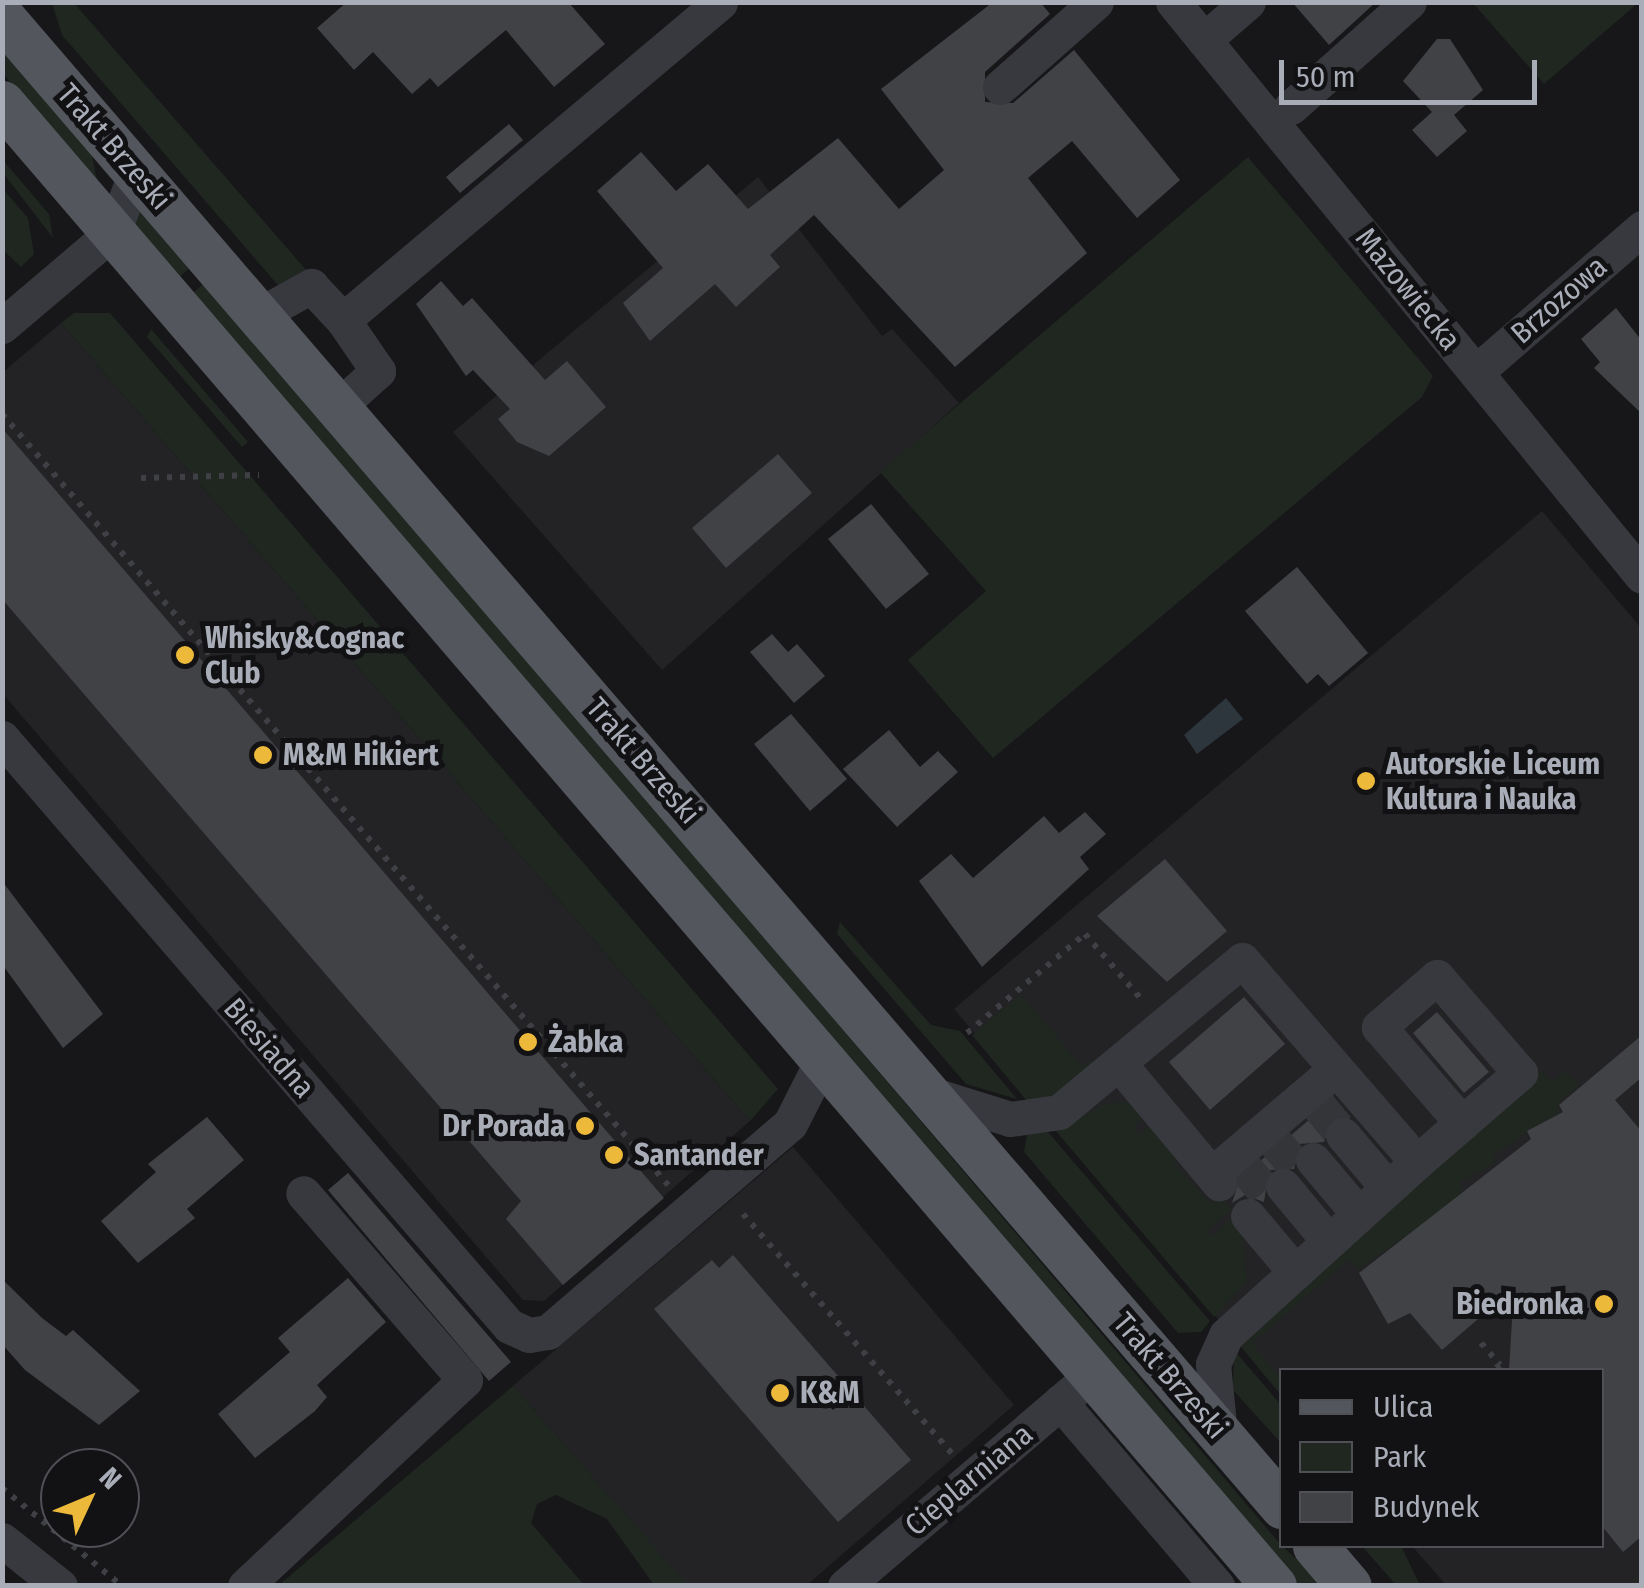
<!DOCTYPE html>
<meta charset="utf-8">
<style>
body{margin:0}
#map{position:relative;width:1644px;height:1588px;overflow:hidden;background:#171719;font-family:"Fira Sans Condensed",sans-serif}
div>[style]{position:absolute}
.built>*{inset:0;background:#232326}
.green>*{inset:0;background:#1f2720}
.water>*{inset:0;background:#2d353d}
.building>*{inset:0;background:#414246}
.minor-tunnel>*{height:35px;margin-top:-17.5px;transform-origin:0;background:repeating-linear-gradient(90deg,#343539 0 35px,transparent 0 53px)}
.path>*{height:6px;margin-top:-3px;transform-origin:0;background:repeating-linear-gradient(90deg,#3e4045 0 5px,transparent 0 13px)}
.minor>*{height:35px;margin:-17.5px;padding:0 17.5px;transform-origin:17.5px;border-radius:17.5px;background:#38393e}
.major>*{height:45px;margin:-22.5px;padding:0 22.5px;transform-origin:22.5px;border-radius:22.5px;background:#54565d}
.dots>*{width:28px;height:28px;translate:-50% -50%;box-sizing:border-box;border:5px solid #121214;border-radius:50%}
span{translate:-50% -50%;white-space:nowrap;text-align:center;line-height:1.15;-webkit-text-stroke:10px #121214;paint-order:stroke}
.street-label{font-size:30px;color:#a9adb8}
.poi-label{font-size:30px;color:#a9adb8;font-weight:700}
.left{translate:0 -50%;text-align:left}
.right{translate:-100% -50%;text-align:right}
.frame{position:absolute;inset:0;border:5px solid #a9adb8;pointer-events:none}
.legend{position:absolute;left:1279px;top:1368px;width:325px;height:180px;box-sizing:border-box;background:#121214;border:2px solid #4e5056;margin:0;padding:12px 18px;list-style:none;font-size:30px;color:#a9adb8}
.legend li{display:flex;align-items:center;gap:20px;height:50px}
.legend b{width:50px;border:2px solid #4e5056}
.north{position:absolute;left:40px;top:1448px;width:100px;height:100px;box-sizing:border-box;background:#121214;border:2px solid #4e5056;border-radius:50%;rotate:46deg;font-size:28px;font-weight:700;line-height:40px;text-align:center;color:#a9adb8}
.north::after{content:'';display:block;margin:auto;width:35px;height:45px;background:#edb93b;clip-path:polygon(50% 0,100% 100%,50% 72%,0 100%)}
.scale{position:absolute;left:1279px;top:60px;width:258px;height:45px;box-sizing:border-box;border:5px solid #a9adb8;border-top:0;padding-left:12px;font-size:30px;line-height:35px;white-space:nowrap;color:#a9adb8;-webkit-text-stroke:8px #121214;paint-order:stroke}
</style>
<div id="map">
<div class="built">
<div style="clip-path:polygon(758px 177px,882px 336px,892px 329px,959px 403px,662px 670px,453px 432px)"></div>
<div style="clip-path:polygon(61px 323px,750px 1121px,544px 1301px,523px 1300px,3px 694px,2px 373px)"></div>
<div style="clip-path:polygon(1542px 511px,1641px 628px,1641px 1585px,1446px 1585px,1412px 1546px,1602px 1546px,1602px 1370px,1282px 1370px,1281px 1393px,954px 1009px)"></div>
<div style="clip-path:polygon(793px 1147px,1014px 1405px,807px 1585px,688px 1586px,513px 1386px)"></div>
</div>
<div class="green">
<div style="clip-path:polygon(52px 3px,74px 3px,307px 271px,283px 291px,62px 35px)"></div>
<div style="clip-path:polygon(1473px 3px,1638px 3px,1544px 84px)"></div>
<div style="clip-path:polygon(2px 47px,90px 147px,97px 180px,3px 74px)"></div>
<div style="clip-path:polygon(1248px 157px,1433px 376px,1422px 397px,993px 758px,908px 660px,986px 591px,880px 472px)"></div>
<div style="clip-path:polygon(2px 159px,49px 214px,53px 238px,3px 173px)"></div>
<div style="clip-path:polygon(3px 189px,28px 218px,34px 254px,21px 267px,3px 250px)"></div>
<div style="clip-path:polygon(127px 198px,192px 266px,177px 279px,124px 216px)"></div>
<div style="clip-path:polygon(206px 281px,1282px 1546px,1324px 1585px,1299px 1585px,191px 295px)"></div>
<div style="clip-path:polygon(74px 313px,110px 313px,778px 1089px,750px 1121px,61px 323px)"></div>
<div style="clip-path:polygon(151px 329px,248px 442px,242px 447px,147px 337px)"></div>
<div style="clip-path:polygon(840px 922px,931px 1025px,960px 1031px,1017px 1099px,966px 1084px,837px 934px)"></div>
<div style="clip-path:polygon(1021px 994px,1082px 1066px,1105px 1053px,1063px 1095px,1027px 1101px,972px 1035px)"></div>
<div style="clip-path:polygon(1541px 1070px,1552px 1082px,1566px 1071px,1579px 1085px,1557px 1103px,1560px 1112px,1493px 1155px,1496px 1163px,1460px 1182px,1463px 1191px,1431px 1219px,1359px 1268px,1349px 1260px,1252px 1343px,1281px 1378px,1281px 1395px,1237px 1342px,1287px 1288px)"></div>
<div style="clip-path:polygon(1134px 1101px,1145px 1116px,1132px 1128px,1139px 1135px,1155px 1121px,1183px 1153px,1173px 1162px,1210px 1203px,1220px 1196px,1232px 1210px,1206px 1230px,1212px 1236px,1235px 1214px,1241px 1221px,1247px 1283px,1214px 1317px,1055px 1130px,1104px 1104px)"></div>
<div style="clip-path:polygon(1048px 1132px,1210px 1321px,1201px 1332px,1178px 1333px,1024px 1152px,1027px 1134px)"></div>
<div style="clip-path:polygon(1234px 1350px,1281px 1405px,1281px 1443px,1233px 1390px)"></div>
<div style="clip-path:polygon(513px 1386px,688px 1585px,654px 1585px,607px 1519px,556px 1495px,537px 1504px,531px 1523px,584px 1585px,279px 1585px)"></div>
<div style="clip-path:polygon(1362px 1546px,1401px 1546px,1420px 1585px,1396px 1585px)"></div>
</div>
<div class="water">
<div style="clip-path:polygon(1226px 698px,1243px 719px,1197px 754px,1184px 735px)"></div>
</div>
<div class="building">
<div style="clip-path:polygon(347px 2px,569px 3px,605px 44px,554px 87px,506px 30px,438px 87px,430px 78px,412px 94px,373px 52px,354px 70px,317px 28px)"></div>
<div style="clip-path:polygon(993px 2px,1040px 2px,1050px 14px,985px 72px,985px 102px,1013px 103px,1074px 50px,1180px 180px,1137px 218px,1072px 141px,1028px 178px,1087px 253px,955px 367px,814px 215px,770px 255px,780px 267px,736px 307px,715px 284px,650px 341px,623px 303px,663px 268px,597px 191px,641px 152px,676px 191px,708px 164px,748px 209px,838px 138px,899px 209px,944px 170px,881px 89px)"></div>
<div style="clip-path:polygon(1292px 2px,1376px 2px,1329px 45px)"></div>
<div style="clip-path:polygon(1437px 39px,1450px 39px,1483px 90px,1454px 115px,1467px 131px,1437px 157px,1412px 130px,1432px 112px,1403px 81px)"></div>
<div style="clip-path:polygon(509px 124px,523px 140px,460px 193px,446px 177px)"></div>
<div style="clip-path:polygon(441px 281px,463px 306px,472px 298px,545px 380px,567px 361px,606px 407px,549px 456px,517px 442px,498px 419px,510px 409px,473px 370px,466px 376px,416px 304px)"></div>
<div style="clip-path:polygon(1616px 308px,1642px 341px,1642px 414px,1594px 368px,1600px 362px,1581px 339px)"></div>
<div style="clip-path:polygon(2px 428px,664px 1198px,563px 1285px,506px 1219px,521px 1201px,2px 599px)"></div>
<div style="clip-path:polygon(778px 454px,812px 493px,726px 568px,692px 528px)"></div>
<div style="clip-path:polygon(871px 504px,929px 574px,886px 609px,828px 539px)"></div>
<div style="clip-path:polygon(1297px 567px,1368px 653px,1329px 686px,1318px 674px,1307px 684px,1245px 611px)"></div>
<div style="clip-path:polygon(772px 634px,788px 652px,797px 644px,825px 676px,794px 703px,750px 652px)"></div>
<div style="clip-path:polygon(791px 714px,847px 779px,810px 811px,754px 744px)"></div>
<div style="clip-path:polygon(889px 730px,920px 767px,938px 751px,958px 772px,897px 827px,843px 769px)"></div>
<div style="clip-path:polygon(1085px 812px,1106px 834px,1080px 857px,1089px 869px,982px 967px,919px 881px,951px 854px,973px 878px,1044px 816px,1059px 833px)"></div>
<div style="clip-path:polygon(1165px 859px,1227px 931px,1167px 982px,1097px 916px)"></div>
<div style="clip-path:polygon(2px 881px,103px 1014px,63px 1048px,2px 964px)"></div>
<div style="clip-path:polygon(1244px 997px,1285px 1044px,1210px 1110px,1169px 1062px)"></div>
<div style="clip-path:polygon(1437px 1012px,1489px 1072px,1464px 1093px,1413px 1033px)"></div>
<div style="clip-path:polygon(1642px 1035px,1642px 1077px,1615px 1100px,1642px 1132px,1642px 1536px,1623px 1552px,1602px 1526px,1602px 1370px,1509px 1370px,1514px 1288px,1442px 1350px,1410px 1313px,1388px 1324px,1359px 1273px,1531px 1139px,1527px 1131px,1563px 1112px,1559px 1105px)"></div>
<div style="clip-path:polygon(1334px 1099px,1348px 1115px,1329px 1120px,1324px 1142px,1299px 1144px,1294px 1169px,1269px 1170px,1264px 1202px,1245px 1195px,1232px 1203px,1240px 1178px)"></div>
<div style="clip-path:polygon(207px 1117px,244px 1160px,187px 1209px,195px 1218px,138px 1263px,101px 1221px,156px 1172px,148px 1164px)"></div>
<div style="clip-path:polygon(348px 1173px,511px 1362px,489px 1381px,328px 1190px)"></div>
<div style="clip-path:polygon(733px 1255px,911px 1460px,838px 1522px,654px 1309px,712px 1260px,719px 1268px)"></div>
<div style="clip-path:polygon(348px 1278px,386px 1322px,317px 1385px,327px 1397px,315px 1411px,255px 1458px,218px 1414px,290px 1352px,278px 1338px)"></div>
<div style="clip-path:polygon(2px 1279px,42px 1318px,66px 1336px,73px 1330px,140px 1391px,99px 1425px,25px 1370px,2px 1344px)"></div>
</div>
<div class="minor-tunnel">
<div style="left:1315px;top:1101px;width:44px;rotate:50.5deg"></div>
<div style="left:1272px;top:1138px;width:43px;rotate:49.7deg"></div>
<div style="left:1242px;top:1164px;width:43px;rotate:49.7deg"></div>
</div>
<div class="path">
<div style="left:2px;top:414px;width:1019px;rotate:49.18deg"></div>
<div style="left:141px;top:478px;width:118px;rotate:-1.5deg"></div>
<div style="left:967px;top:1033px;width:154px;rotate:-40deg"></div>
<div style="left:1085px;top:934px;width:87px;rotate:49.2deg"></div>
<div style="left:743px;top:1214px;width:318px;rotate:48.9deg"></div>
<div style="left:1481px;top:1343px;width:29px;rotate:49deg"></div>
<div style="left:1500px;top:1365px;width:9px;rotate:144deg"></div>
<div style="left:2px;top:1488px;width:155px;rotate:39.2deg"></div>
</div>
<div class="minor">
<div style="left:1173px;top:2px;width:741px;rotate:50.75deg"></div>
<div style="left:1204px;top:40px;width:58px;rotate:-40.8deg"></div>
<div style="left:1000px;top:87px;width:128px;rotate:-41.5deg"></div>
<div style="left:1291px;top:107px;width:158px;rotate:-41.7deg"></div>
<div style="left:259px;top:315px;width:60px;rotate:-29.1deg"></div>
<div style="left:311px;top:286px;width:47px;rotate:46.7deg"></div>
<div style="left:2px;top:326px;width:145px;rotate:-40.3deg"></div>
<div style="left:113px;top:232px;width:64px;rotate:-69deg"></div>
<div style="left:1476px;top:372px;width:220px;rotate:-40.9deg"></div>
<div style="left:338px;top:407px;width:54px;rotate:-42deg"></div>
<div style="left:378px;top:371px;width:62px;rotate:-124.5deg"></div>
<div style="left:343px;top:320px;width:493px;rotate:-40.1deg"></div>
<div style="left:2px;top:738px;width:776px;rotate:49.23deg"></div>
<div style="left:509px;top:1326px;width:22px;rotate:24deg"></div>
<div style="left:529px;top:1335px;width:19px;rotate:-9deg"></div>
<div style="left:548px;top:1332px;width:319px;rotate:-40.7deg"></div>
<div style="left:790px;top:1124px;width:73px;rotate:-63.1deg"></div>
<div style="left:1121px;top:1066px;width:153px;rotate:50.1deg"></div>
<div style="left:927px;top:1093px;width:87px;rotate:17.4deg"></div>
<div style="left:1010px;top:1119px;width:49px;rotate:-8.1deg"></div>
<div style="left:1059px;top:1112px;width:238px;rotate:-39.7deg"></div>
<div style="left:1242px;top:960px;width:267px;rotate:49.1deg"></div>
<div style="left:1417px;top:1162px;width:258px;rotate:137.8deg"></div>
<div style="left:1226px;top:1335px;width:32px;rotate:114deg"></div>
<div style="left:1213px;top:1364px;width:70px;rotate:84.3deg"></div>
<div style="left:1343px;top:1135px;width:68px;rotate:49.8deg"></div>
<div style="left:1313px;top:1160px;width:68px;rotate:49.8deg"></div>
<div style="left:1417px;top:1162px;width:60px;rotate:-40.9deg"></div>
<div style="left:1462px;top:1123px;width:77px;rotate:-40.8deg"></div>
<div style="left:1520px;top:1073px;width:127px;rotate:-130.8deg"></div>
<div style="left:1437px;top:977px;width:77px;rotate:139.2deg"></div>
<div style="left:1379px;top:1027px;width:127px;rotate:49.2deg"></div>
<div style="left:1212px;top:1174px;width:162px;rotate:-40.3deg"></div>
<div style="left:1283px;top:1186px;width:67px;rotate:50.4deg"></div>
<div style="left:1248px;top:1216px;width:67px;rotate:49.9deg"></div>
<div style="left:1060px;top:1402px;width:242px;rotate:49.5deg"></div>
<div style="left:2px;top:1540px;width:74px;rotate:38.4deg"></div>
<div style="left:245px;top:1586px;width:301px;rotate:-43.1deg"></div>
<div style="left:465px;top:1380px;width:247px;rotate:-130.9deg"></div>
<div style="left:845px;top:1586px;width:326px;rotate:-40.5deg"></div>
</div>
<div class="major">
<div style="left:2px;top:17px;width:1964px;rotate:49.32deg"></div>
<div style="left:2px;top:103px;width:1954px;rotate:49.38deg"></div>
<div style="left:1315px;top:1546px;width:52px;rotate:49.6deg"></div>
</div>
<div class="dots">
<div style="left:185px;top:655px;background:#edb93b"></div>
<div style="left:263px;top:755px;background:#edb93b"></div>
<div style="left:1366px;top:781px;background:#edb93b"></div>
<div style="left:528px;top:1042px;background:#edb93b"></div>
<div style="left:585px;top:1126px;background:#edb93b"></div>
<div style="left:614px;top:1155px;background:#edb93b"></div>
<div style="left:1604px;top:1304px;background:#edb93b"></div>
<div style="left:780px;top:1393px;background:#edb93b"></div>
</div>
<div class="street-label">
<span style="left:114px;top:147px;rotate:49deg">Trakt Brzeski</span>
<span style="left:1408px;top:289px;rotate:51deg">Mazowiecka</span>
<span style="left:1559px;top:300px;rotate:-41deg">Brzozowa</span>
<span style="left:643px;top:761px;rotate:49deg">Trakt Brzeski</span>
<span style="left:269px;top:1048px;rotate:49deg">Biesiadna</span>
<span style="left:1170px;top:1376px;rotate:49deg">Trakt Brzeski</span>
<span style="left:969px;top:1480px;rotate:-40deg">Cieplarniana</span>
</div>
<div class="poi-label">
<span class="left" style="left:205px;top:655px">Whisky&amp;Cognac<br>Club</span>
<span class="left" style="left:283px;top:755px">M&amp;M Hikiert</span>
<span class="left" style="left:1386px;top:781px">Autorskie Liceum<br>Kultura i Nauka</span>
<span class="left" style="left:548px;top:1042px">Żabka</span>
<span class="right" style="left:565px;top:1126px">Dr Porada</span>
<span class="left" style="left:634px;top:1155px">Santander</span>
<span class="right" style="left:1584px;top:1304px">Biedronka</span>
<span class="left" style="left:800px;top:1393px">K&amp;M</span>
</div>
<div class="frame"></div>
<ul class="legend">
<li><b style="height:12px;background:#54565d"></b>Ulica</li>
<li><b style="height:28px;background:#1f2720"></b>Park</li>
<li><b style="height:28px;background:#414246"></b>Budynek</li>
</ul>
<div class="north">N</div>
<div class="scale">50 m</div>
</div>
